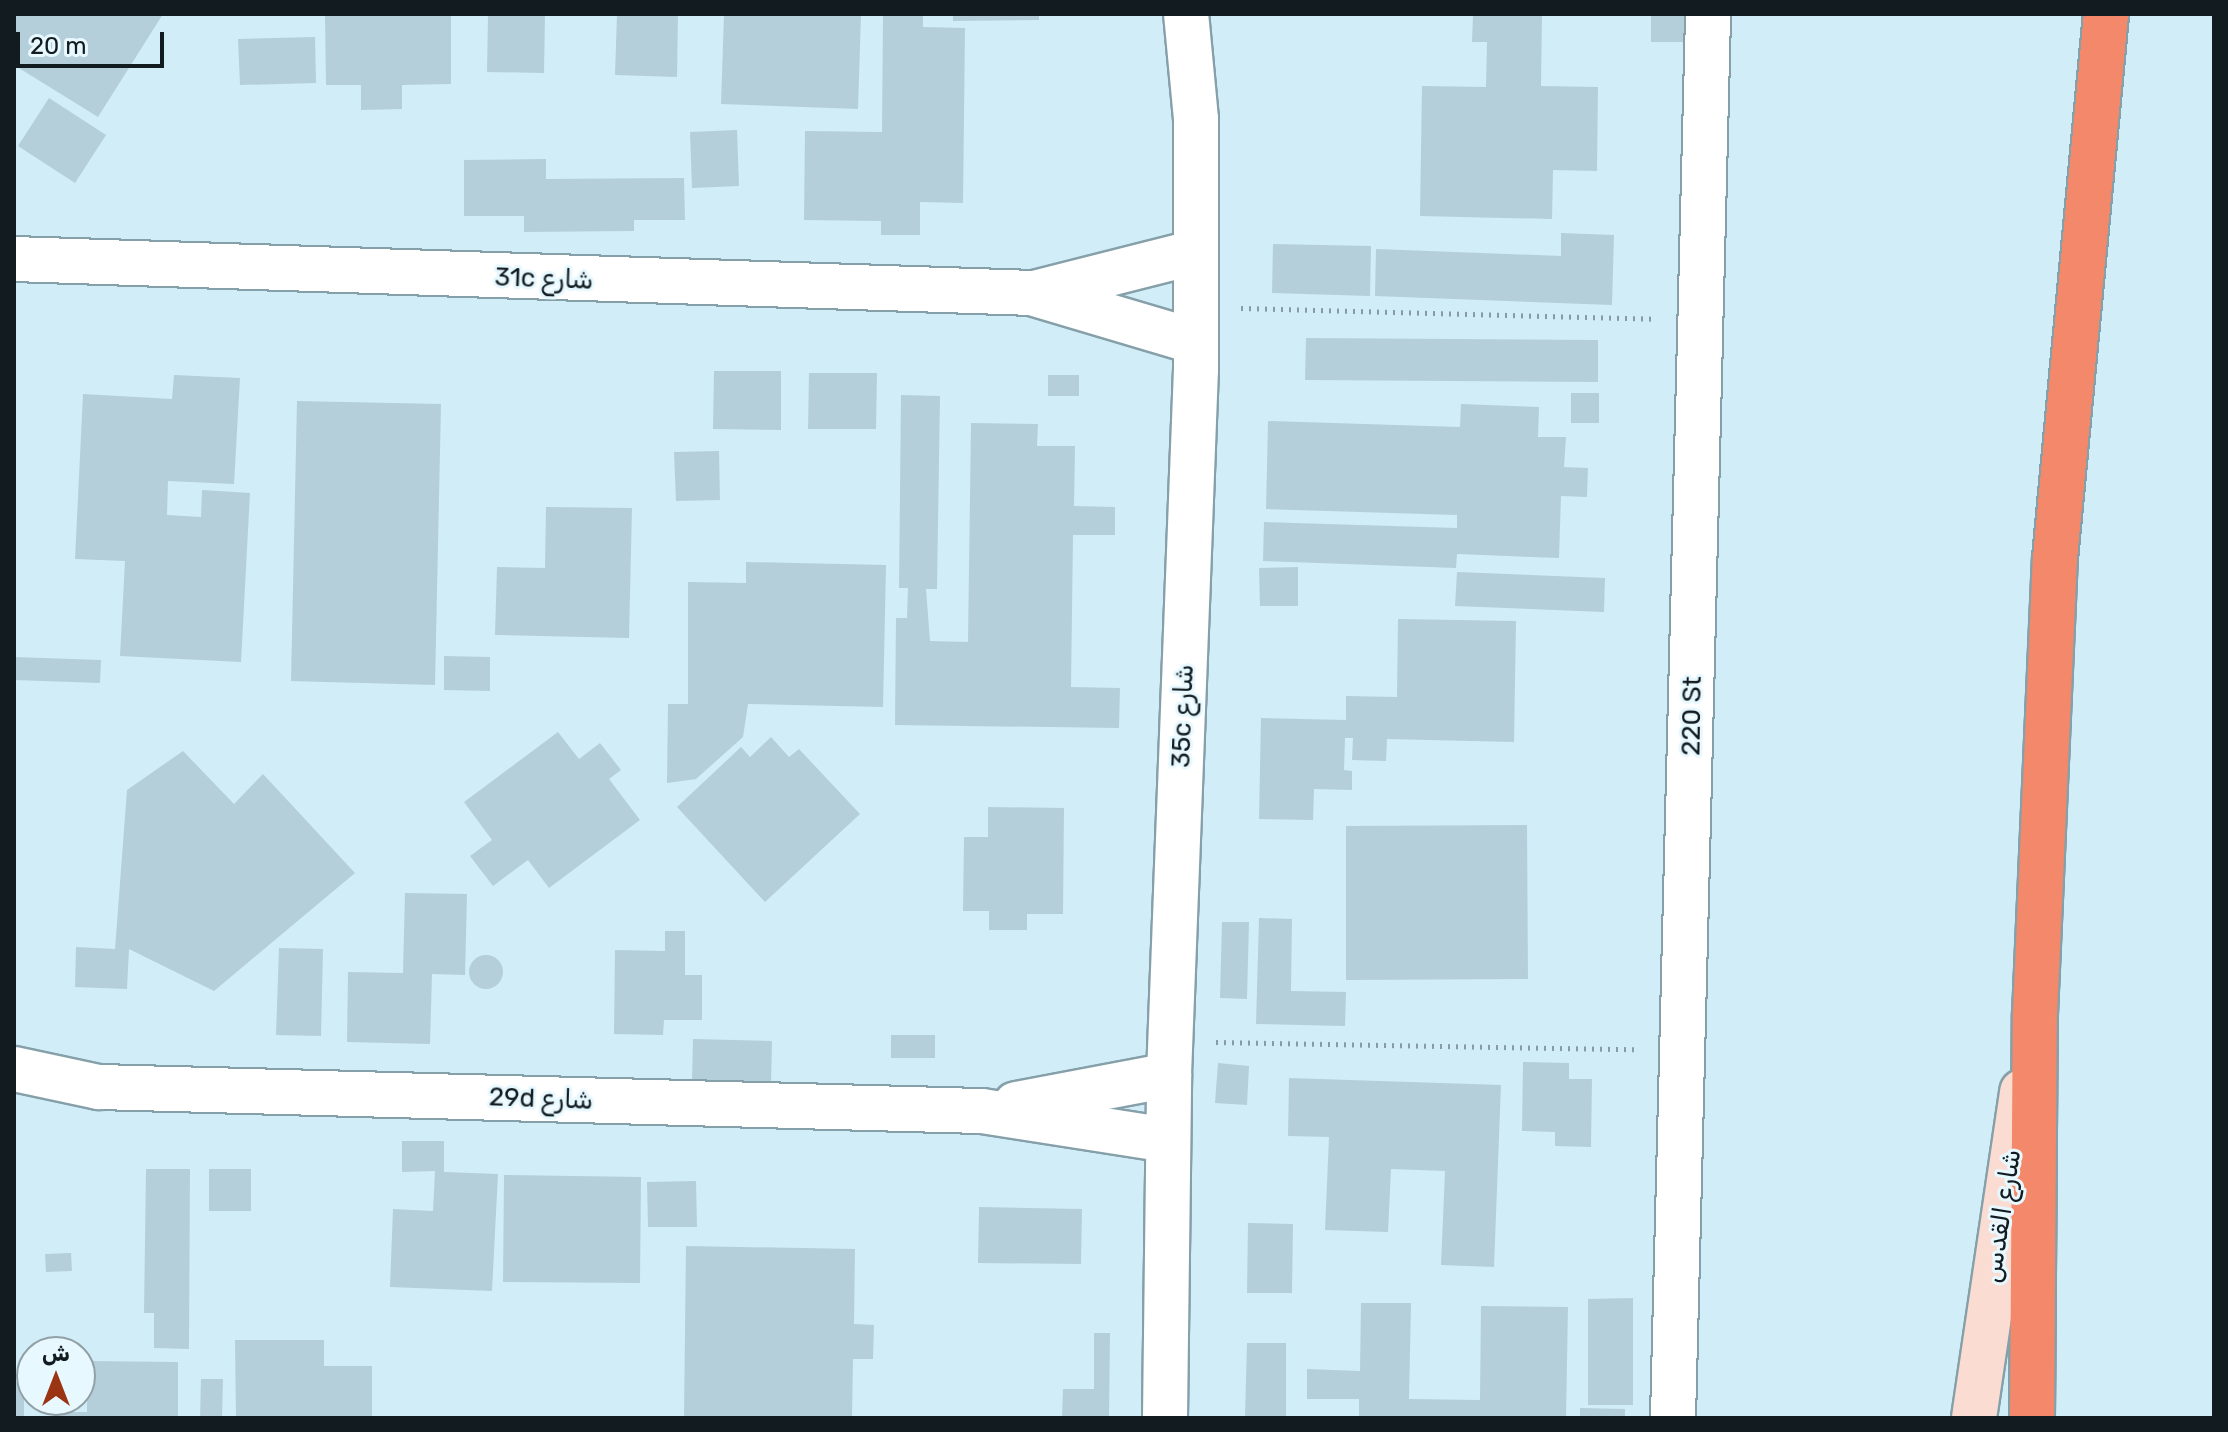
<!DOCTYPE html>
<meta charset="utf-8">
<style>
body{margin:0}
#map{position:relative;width:2228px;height:1432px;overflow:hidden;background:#d1edf8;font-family:Rubik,Cairo,sans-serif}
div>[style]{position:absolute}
.building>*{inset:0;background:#b4cfda}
.round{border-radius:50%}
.path>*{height:5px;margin-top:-2.5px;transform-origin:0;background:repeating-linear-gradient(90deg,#869ba3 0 2px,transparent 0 8px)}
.roads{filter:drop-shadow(2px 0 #86a0aa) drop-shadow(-2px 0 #86a0aa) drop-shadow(0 2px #86a0aa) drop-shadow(0 -2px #86a0aa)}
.street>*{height:44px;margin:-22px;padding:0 22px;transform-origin:22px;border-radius:22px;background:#fff}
.secondary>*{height:44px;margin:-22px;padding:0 22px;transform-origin:22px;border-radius:22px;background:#fbdcd2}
.highway>*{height:44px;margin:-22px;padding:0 22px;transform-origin:22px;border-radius:22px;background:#f3896a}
span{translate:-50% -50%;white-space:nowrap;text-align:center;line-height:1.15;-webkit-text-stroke:6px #e7f8ff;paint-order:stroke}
.street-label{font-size:26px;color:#121c20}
.frame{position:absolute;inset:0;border:16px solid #121c20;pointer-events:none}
.north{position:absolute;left:16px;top:1336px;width:80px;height:80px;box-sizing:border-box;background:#e7f8ff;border:2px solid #92a0a6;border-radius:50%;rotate:0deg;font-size:22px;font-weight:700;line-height:32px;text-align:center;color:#121c20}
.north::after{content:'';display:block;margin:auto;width:28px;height:36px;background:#9b3412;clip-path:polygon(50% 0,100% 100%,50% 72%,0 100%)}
.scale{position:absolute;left:16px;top:32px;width:148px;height:36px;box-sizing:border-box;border:4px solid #121c20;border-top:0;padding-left:10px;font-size:24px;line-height:28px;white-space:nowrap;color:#121c20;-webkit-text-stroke:6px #e7f8ff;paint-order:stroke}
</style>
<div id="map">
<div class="building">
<div style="clip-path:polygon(14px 14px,163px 14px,98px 117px,14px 65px)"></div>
<div style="clip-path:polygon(325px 14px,451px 14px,451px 84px,402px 85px,402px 109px,361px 110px,361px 85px,326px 85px)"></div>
<div style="clip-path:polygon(488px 14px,545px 14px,544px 73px,487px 72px)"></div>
<div style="clip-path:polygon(617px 14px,678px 14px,677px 77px,615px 75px)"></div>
<div style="clip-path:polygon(724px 14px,861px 14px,858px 109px,721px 104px)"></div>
<div style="clip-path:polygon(883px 14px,923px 14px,923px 27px,965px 28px,963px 203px,920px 202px,920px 235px,881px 235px,881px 221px,804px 220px,805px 131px,882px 132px)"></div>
<div style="clip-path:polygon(953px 14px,1039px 14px,1039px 20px,953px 21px)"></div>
<div style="clip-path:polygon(1473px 14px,1542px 14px,1541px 86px,1598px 87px,1597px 171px,1553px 170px,1552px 219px,1420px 216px,1422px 86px,1486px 87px,1487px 42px,1472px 42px)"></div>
<div style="clip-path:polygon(1651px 14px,1687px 14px,1687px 42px,1651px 42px)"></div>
<div style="clip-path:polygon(315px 37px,316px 83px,240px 85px,238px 39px)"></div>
<div style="clip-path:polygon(49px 98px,106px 135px,75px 183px,18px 146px)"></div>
<div style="clip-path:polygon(737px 130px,739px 186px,692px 188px,690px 132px)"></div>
<div style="clip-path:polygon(546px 159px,546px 179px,684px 178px,685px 220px,634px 220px,634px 231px,524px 232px,524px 216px,464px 216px,464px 160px)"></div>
<div style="clip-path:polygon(1561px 233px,1614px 235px,1612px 305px,1375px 296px,1376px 249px,1561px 256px)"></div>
<div style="clip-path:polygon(1273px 244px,1371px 246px,1370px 296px,1272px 293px)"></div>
<div style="clip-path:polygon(1306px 338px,1598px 340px,1598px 382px,1305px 380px)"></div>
<div style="clip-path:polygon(714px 371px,781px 371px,781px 430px,713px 429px)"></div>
<div style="clip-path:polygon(809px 373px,877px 373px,876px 429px,808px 429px)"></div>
<div style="clip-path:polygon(174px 375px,240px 378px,234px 484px,168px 481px,167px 515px,201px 517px,202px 490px,250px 493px,241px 662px,120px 656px,125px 561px,75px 559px,83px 394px,172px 399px)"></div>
<div style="clip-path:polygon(1048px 375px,1079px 375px,1079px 396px,1048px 396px)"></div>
<div style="clip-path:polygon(1571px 393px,1599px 393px,1599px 423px,1571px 423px)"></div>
<div style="clip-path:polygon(901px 395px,940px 396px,937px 589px,926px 589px,930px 641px,968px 642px,971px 423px,1038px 424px,1037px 446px,1075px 446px,1074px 506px,1115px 507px,1115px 535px,1073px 535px,1071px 687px,1120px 688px,1119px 728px,895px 725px,896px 618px,907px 618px,908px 588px,899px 588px)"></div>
<div style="clip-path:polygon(297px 401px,441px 404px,435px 685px,291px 681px)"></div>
<div style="clip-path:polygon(1461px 404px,1539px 407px,1538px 437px,1566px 437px,1564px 467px,1588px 468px,1587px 497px,1561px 496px,1559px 558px,1457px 554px,1456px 568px,1263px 561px,1264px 522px,1457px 528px,1457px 515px,1266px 509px,1268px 421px,1460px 427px)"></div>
<div style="clip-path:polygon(719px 451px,720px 500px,676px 501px,674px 452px)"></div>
<div style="clip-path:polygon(546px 507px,632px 508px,629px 638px,495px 635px,497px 567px,545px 568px)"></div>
<div style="clip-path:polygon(746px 562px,886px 565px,883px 707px,748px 704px,743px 737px,696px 779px,667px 783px,668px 704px,688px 704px,688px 582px,746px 583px)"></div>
<div style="clip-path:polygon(1298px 567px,1298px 606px,1260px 606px,1259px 568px)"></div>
<div style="clip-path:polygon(1457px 572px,1605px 578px,1604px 612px,1455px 606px)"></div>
<div style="clip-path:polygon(1398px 619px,1516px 621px,1514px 742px,1387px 739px,1386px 761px,1352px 760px,1353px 738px,1345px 738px,1344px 770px,1352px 771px,1352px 790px,1314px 789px,1313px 820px,1259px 819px,1261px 718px,1346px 720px,1346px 696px,1397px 697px)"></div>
<div style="clip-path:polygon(444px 656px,490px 657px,490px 691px,444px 690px)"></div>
<div style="clip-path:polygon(14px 657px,101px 660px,100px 683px,14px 680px)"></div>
<div style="clip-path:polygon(558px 732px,579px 759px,600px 743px,621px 770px,609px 779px,640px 820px,549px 888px,528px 860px,493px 886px,470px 856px,492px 840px,464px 802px)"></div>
<div style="clip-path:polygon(771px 737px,789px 757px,799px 749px,860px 814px,765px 902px,677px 807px,741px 747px,750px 757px)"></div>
<div style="clip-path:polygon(183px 751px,234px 804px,263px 774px,355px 873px,214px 991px,129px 949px,127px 989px,75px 987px,76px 947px,115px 949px,127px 790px)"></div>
<div style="clip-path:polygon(988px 807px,1064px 808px,1063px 914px,1027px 914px,1027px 930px,989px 930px,989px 911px,963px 911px,964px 837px,988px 837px)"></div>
<div style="clip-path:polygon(1527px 825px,1528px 979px,1346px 980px,1346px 826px)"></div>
<div style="clip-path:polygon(405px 893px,467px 894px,465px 975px,432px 974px,430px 1044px,347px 1042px,348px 972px,403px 973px)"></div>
<div style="clip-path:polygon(1259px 918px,1292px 919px,1291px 991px,1346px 992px,1345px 1026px,1256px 1024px)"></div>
<div style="clip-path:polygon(1222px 922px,1249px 922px,1247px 999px,1220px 998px)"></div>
<div style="clip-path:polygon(665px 931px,685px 931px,685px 975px,702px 975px,702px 1020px,664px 1020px,663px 1035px,614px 1034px,615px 950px,665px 951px)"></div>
<div style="clip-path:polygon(279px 948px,323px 949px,321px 1036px,276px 1035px)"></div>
<div class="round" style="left:469px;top:955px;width:34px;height:34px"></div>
<div style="clip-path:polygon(891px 1035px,935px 1035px,935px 1058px,891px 1058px)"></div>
<div style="clip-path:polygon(693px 1039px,772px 1041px,771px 1084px,692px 1082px)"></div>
<div style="clip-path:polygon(1523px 1062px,1569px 1063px,1569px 1079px,1592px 1079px,1591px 1147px,1555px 1146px,1555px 1132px,1522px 1131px)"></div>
<div style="clip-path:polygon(1218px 1063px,1249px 1066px,1247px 1105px,1215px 1103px)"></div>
<div style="clip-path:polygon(1289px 1078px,1501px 1085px,1494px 1267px,1441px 1265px,1445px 1171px,1391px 1169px,1388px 1232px,1325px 1230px,1329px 1137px,1288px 1136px)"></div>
<div style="clip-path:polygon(402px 1141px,444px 1141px,444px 1172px,498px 1174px,492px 1291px,390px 1287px,393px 1209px,433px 1211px,435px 1171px,402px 1172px)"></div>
<div style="clip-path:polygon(146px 1169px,190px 1169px,189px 1349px,154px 1348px,154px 1313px,144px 1313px)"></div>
<div style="clip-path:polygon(209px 1169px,251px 1169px,251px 1211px,209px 1211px)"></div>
<div style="clip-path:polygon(504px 1175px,641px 1177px,640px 1283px,503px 1282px)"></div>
<div style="clip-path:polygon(696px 1181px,697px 1227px,648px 1227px,647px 1182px)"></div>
<div style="clip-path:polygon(979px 1207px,1082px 1209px,1081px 1264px,978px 1263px)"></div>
<div style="clip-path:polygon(1248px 1223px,1293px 1224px,1292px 1293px,1247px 1293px)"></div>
<div style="clip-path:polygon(686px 1246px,855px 1249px,854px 1324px,874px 1325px,873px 1359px,853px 1359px,852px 1418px,684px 1418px)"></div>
<div style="clip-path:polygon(71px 1253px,72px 1271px,46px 1272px,45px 1254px)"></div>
<div style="clip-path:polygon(1633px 1298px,1633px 1405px,1588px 1405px,1588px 1299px)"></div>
<div style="clip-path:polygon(1361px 1303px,1411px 1303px,1409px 1399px,1480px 1400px,1481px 1306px,1568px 1307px,1566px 1418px,1359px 1418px,1359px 1399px,1307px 1399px,1307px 1369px,1360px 1371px)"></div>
<div style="clip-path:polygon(1094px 1333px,1110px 1333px,1109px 1418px,1062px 1418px,1063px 1389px,1094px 1389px)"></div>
<div style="clip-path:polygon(235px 1340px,324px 1340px,324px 1366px,372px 1366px,372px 1418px,236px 1418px)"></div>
<div style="clip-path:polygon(1247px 1343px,1286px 1343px,1286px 1418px,1245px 1417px)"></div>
<div style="clip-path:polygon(87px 1361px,178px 1362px,178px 1418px,54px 1418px,54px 1412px,87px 1412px)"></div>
<div style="clip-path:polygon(201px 1379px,223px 1379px,222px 1418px,200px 1418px)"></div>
<div style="clip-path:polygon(14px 1383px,24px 1383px,24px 1418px,14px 1418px)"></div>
<div style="clip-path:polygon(1580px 1408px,1625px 1409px,1625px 1418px,1580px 1418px)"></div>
</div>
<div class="path">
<div style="left:1241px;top:308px;width:414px;rotate:1.5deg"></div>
<div style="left:1216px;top:1042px;width:418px;rotate:1deg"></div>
</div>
<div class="roads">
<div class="street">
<div style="left:14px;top:259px;width:1018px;rotate:1.91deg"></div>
<div style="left:1031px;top:293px;width:172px;rotate:16.5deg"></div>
<div style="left:1034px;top:293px;width:167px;rotate:-14.2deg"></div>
<div style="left:14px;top:1069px;width:87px;rotate:12deg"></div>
<div style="left:99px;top:1087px;width:883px;rotate:1.56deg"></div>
<div style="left:982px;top:1111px;width:188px;rotate:8.9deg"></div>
<div style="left:1016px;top:1104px;width:156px;rotate:-10.7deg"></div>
<div style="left:1165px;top:1418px;width:343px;rotate:-89.3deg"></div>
<div style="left:1169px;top:1075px;width:706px;rotate:-87.81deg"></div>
<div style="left:1196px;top:370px;width:251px;rotate:-90deg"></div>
<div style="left:1196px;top:119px;width:105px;rotate:-95.4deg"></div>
<div style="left:1673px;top:1418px;width:1404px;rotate:-88.57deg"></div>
</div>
<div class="secondary">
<div style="left:1974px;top:1418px;width:330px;rotate:-81.6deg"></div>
</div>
<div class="highway">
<div style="left:2032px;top:1418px;width:404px;rotate:-89.6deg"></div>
<div style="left:2035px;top:1014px;width:456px;rotate:-87.5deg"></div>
<div style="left:2055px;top:558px;width:546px;rotate:-84.64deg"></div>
</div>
</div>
<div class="street-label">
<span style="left:544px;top:279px;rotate:2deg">31c شارع</span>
<span style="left:1183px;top:716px;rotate:-88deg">35c شارع</span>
<span style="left:1692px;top:716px;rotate:-89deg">220 St</span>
<span style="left:541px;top:1099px;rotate:2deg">29d شارع</span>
<span style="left:2002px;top:1216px;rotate:-81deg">شارع القدس</span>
</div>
<div class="frame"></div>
<div class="north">ش</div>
<div class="scale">20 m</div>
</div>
